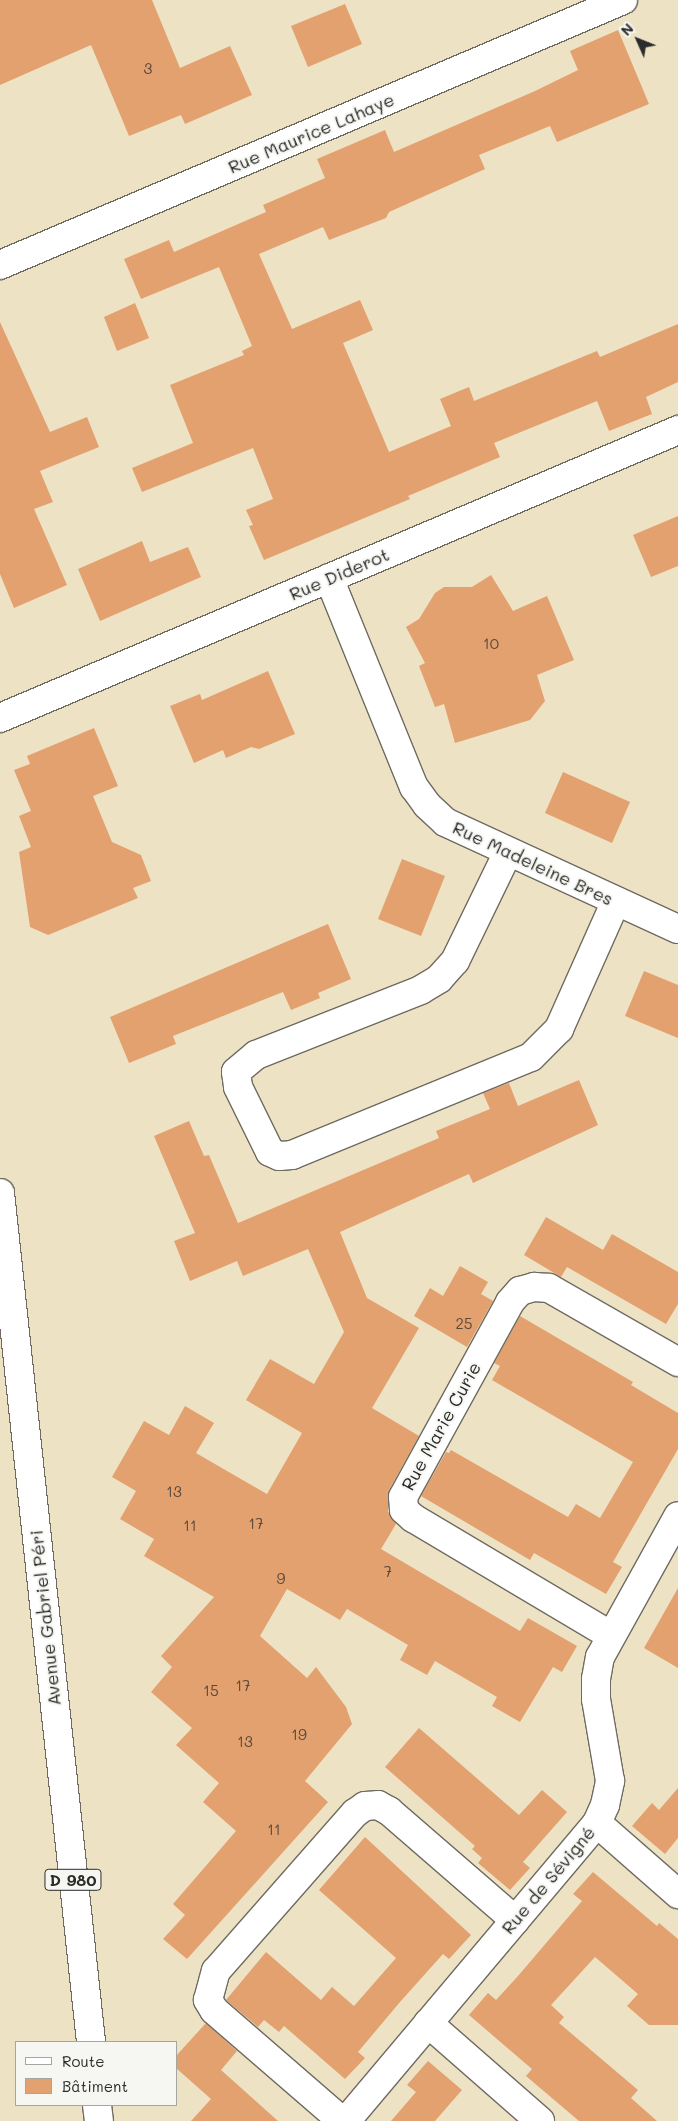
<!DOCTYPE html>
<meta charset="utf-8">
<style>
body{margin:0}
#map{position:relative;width:678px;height:2121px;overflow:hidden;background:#eee2c5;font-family:Mali,sans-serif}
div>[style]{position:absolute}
.building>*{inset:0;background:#e2a16e}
.roads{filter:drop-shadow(1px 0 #6f6b61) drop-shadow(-1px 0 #6f6b61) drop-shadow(0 1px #6f6b61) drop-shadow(0 -1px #6f6b61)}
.street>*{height:28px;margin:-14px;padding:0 14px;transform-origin:14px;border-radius:14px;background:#fff}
.primary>*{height:28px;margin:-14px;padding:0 14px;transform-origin:14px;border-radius:14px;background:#fff}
span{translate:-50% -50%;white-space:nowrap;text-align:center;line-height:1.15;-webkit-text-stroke:4px #f6f6f2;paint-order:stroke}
.number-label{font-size:15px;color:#59483c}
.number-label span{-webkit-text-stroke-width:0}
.shield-label span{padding:1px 4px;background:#f6f6f2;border:1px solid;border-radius:4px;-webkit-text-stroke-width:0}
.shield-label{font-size:16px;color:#2b2b2b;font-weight:700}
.street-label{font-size:18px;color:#2b2b2b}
.legend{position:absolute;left:15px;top:2041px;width:162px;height:65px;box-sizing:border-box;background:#f6f6f2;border:1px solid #a5a5a2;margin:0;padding:6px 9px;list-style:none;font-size:15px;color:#2b2b2b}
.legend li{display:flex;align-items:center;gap:10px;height:25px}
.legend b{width:25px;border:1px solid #a5a5a2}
.north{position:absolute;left:613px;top:15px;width:50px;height:50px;-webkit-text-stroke:4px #f6f6f2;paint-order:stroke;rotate:314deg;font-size:14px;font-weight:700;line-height:20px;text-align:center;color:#2b2b2b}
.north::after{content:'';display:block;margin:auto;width:18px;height:22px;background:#2b2b2b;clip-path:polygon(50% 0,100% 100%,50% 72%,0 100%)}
</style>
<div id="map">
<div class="building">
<div style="clip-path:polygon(0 0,152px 0,180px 68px,230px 46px,252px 95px,185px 124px,181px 115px,129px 136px,91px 45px,0 85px)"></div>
<div style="clip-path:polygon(345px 4px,362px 44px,308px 67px,291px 26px)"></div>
<div style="clip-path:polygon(618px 30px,649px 104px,557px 142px,550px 126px,479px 155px,485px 169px,389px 212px,386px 218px,329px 240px,323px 227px,259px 254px,292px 329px,360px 300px,373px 330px,343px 343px,389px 452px,451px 426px,440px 399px,469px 387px,474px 401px,597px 351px,600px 357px,678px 324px,678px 382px,646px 397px,652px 414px,609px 431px,597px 401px,494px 443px,500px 457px,408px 496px,410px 499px,264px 560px,249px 526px,253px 525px,246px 510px,273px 499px,253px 448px,142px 492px,132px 468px,193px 443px,170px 385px,244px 355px,242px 351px,252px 346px,219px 267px,141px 299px,124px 259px,169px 240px,174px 252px,266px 212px,263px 205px,325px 178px,317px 159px,385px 130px,394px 152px,535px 91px,578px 70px,570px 51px)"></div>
<div style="clip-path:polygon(135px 303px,149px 338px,117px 351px,104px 317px)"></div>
<div style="clip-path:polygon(0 322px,50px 432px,87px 417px,99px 447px,40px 471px,53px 502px,34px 509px,67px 585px,14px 608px,0 574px)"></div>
<div style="clip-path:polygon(678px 516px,678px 566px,651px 577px,633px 535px)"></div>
<div style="clip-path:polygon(142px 541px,150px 562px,188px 547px,201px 577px,100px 621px,78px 569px)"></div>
<div style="clip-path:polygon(491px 575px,513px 611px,547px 596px,574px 660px,537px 675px,545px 701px,530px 720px,455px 743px,444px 704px,435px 707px,419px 666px,425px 663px,406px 627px,419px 619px,435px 593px,444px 587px,472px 587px)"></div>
<div style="clip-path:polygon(268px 671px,295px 734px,259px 749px,251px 747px,226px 758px,223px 750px,194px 763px,170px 706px,200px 694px,202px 700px)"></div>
<div style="clip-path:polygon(94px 728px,118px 786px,93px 796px,112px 842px,141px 855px,151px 881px,133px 888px,138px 898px,48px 935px,30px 927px,19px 852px,31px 847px,19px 816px,31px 811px,14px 770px,30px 764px,27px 756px)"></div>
<div style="clip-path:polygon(563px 772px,630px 802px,612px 843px,545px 813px)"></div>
<div style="clip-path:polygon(402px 859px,445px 876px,421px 936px,378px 919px)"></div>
<div style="clip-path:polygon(328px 924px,351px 979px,318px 993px,320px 998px,291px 1010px,283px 992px,173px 1036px,176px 1044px,129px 1063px,110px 1017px)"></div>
<div style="clip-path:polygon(644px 971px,678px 985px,678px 1038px,625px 1016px)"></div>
<div style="clip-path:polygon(579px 1080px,598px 1125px,473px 1183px,469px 1174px,340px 1232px,367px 1298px,419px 1328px,372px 1408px,419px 1436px,389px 1490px,388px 1511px,396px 1524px,381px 1549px,520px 1631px,528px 1618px,577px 1646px,562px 1672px,553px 1667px,520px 1722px,492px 1706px,497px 1697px,435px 1661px,427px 1675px,400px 1660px,408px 1645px,347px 1609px,340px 1620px,287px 1589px,260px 1636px,307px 1678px,316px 1667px,346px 1707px,352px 1724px,305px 1781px,328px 1802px,187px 1959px,163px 1939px,185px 1915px,173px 1904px,236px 1831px,203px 1802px,219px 1783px,176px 1745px,192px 1728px,151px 1692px,172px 1667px,161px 1656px,214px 1597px,144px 1556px,154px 1539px,120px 1519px,136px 1491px,112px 1477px,144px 1421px,169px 1435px,185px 1406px,214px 1423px,196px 1453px,267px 1494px,302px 1433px,246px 1400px,270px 1359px,314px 1384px,344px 1332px,308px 1249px,243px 1276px,237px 1261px,190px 1281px,174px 1241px,195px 1233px,154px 1136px,189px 1121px,204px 1156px,209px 1155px,238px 1223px,439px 1138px,436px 1131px,490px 1109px,483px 1093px,509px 1083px,518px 1106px)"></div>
<div style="clip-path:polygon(546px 1217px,603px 1250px,612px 1234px,678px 1272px,678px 1304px,666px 1324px,567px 1267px,561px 1277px,524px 1255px)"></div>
<div style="clip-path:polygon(460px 1266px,488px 1282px,481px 1294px,493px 1301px,467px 1347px,414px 1316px,430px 1288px,443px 1296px)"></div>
<div style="clip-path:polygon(520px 1316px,633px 1382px,631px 1385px,678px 1413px,678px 1449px,613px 1562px,622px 1567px,606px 1594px,534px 1553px,530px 1560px,421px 1496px,446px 1452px,449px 1453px,451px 1450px,568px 1517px,576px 1504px,600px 1518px,633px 1462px,492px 1380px,500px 1366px,494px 1363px)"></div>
<div style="clip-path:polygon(678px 1588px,678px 1668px,644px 1648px)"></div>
<div style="clip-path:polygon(419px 1728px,519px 1815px,542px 1790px,567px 1812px,523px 1862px,530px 1868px,510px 1890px,478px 1863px,482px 1858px,472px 1849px,475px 1846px,385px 1767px)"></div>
<div style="clip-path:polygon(678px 1788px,678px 1838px,665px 1854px,632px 1826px,652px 1803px,659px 1810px)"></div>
<div style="clip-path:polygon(365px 1837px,471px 1935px,449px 1959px,443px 1954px,400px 2002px,358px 2052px,365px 2058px,345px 2079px,284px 2026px,279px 2032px,264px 2020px,258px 2027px,226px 2000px,266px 1952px,321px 2000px,332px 1987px,354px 2006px,396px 1958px,319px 1890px)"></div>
<div style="clip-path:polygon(593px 1872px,657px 1926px,659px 1923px,678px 1939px,678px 2025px,649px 2025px,627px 2006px,638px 1994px,595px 1957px,551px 2005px,564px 2017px,559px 2023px,638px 2090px,631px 2098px,657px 2121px,579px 2121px,526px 2076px,532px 2069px,469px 2015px,488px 1993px,496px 2000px,518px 1976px,582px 1901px,573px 1894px)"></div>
<div style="clip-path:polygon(206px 2023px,237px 2051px,221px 2070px,278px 2121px,191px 2121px,211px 2099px,176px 2068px,176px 2056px)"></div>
<div style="clip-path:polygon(428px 2061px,462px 2090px,435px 2121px,391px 2121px,416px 2092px,407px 2085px)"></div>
</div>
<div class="roads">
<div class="street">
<div style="left:0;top:265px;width:677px;rotate:-23.04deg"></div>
<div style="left:329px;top:578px;width:226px;rotate:67.9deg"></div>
<div style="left:414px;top:787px;width:22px;rotate:54deg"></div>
<div style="left:427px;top:805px;width:25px;rotate:43deg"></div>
<div style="left:445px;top:822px;width:256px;rotate:24.7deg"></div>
<div style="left:0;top:718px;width:737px;rotate:-23.01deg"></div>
<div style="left:508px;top:852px;width:121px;rotate:115.9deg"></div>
<div style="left:455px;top:961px;width:24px;rotate:132deg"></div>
<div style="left:439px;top:979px;width:21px;rotate:149deg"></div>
<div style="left:421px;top:990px;width:177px;rotate:158.5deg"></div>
<div style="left:256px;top:1055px;width:26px;rotate:140deg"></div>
<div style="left:236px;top:1072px;width:15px;rotate:82deg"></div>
<div style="left:238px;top:1087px;width:72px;rotate:63.8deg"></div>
<div style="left:270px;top:1152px;width:10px;rotate:24deg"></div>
<div style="left:279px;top:1156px;width:13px;rotate:-4deg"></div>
<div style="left:292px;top:1155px;width:258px;rotate:-22.3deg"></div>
<div style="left:531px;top:1057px;width:40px;rotate:-45deg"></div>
<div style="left:559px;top:1029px;width:140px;rotate:-66deg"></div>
<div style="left:610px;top:1635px;width:229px;rotate:-149.3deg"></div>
<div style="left:413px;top:1518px;width:12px;rotate:-138deg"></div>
<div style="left:404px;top:1510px;width:13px;rotate:-94deg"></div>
<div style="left:403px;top:1497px;width:222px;rotate:-61.2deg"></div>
<div style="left:510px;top:1302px;width:15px;rotate:-48deg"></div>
<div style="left:520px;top:1291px;width:15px;rotate:-16deg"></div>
<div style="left:534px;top:1287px;width:15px;rotate:4deg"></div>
<div style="left:549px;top:1288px;width:149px;rotate:29.8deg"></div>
<div style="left:597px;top:1823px;width:108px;rotate:41.2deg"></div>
<div style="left:428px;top:2023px;width:149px;rotate:41.2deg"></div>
<div style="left:342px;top:2121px;width:169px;rotate:-139.1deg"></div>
<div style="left:214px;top:2010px;width:12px;rotate:-121deg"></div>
<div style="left:208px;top:2000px;width:30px;rotate:-75deg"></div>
<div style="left:216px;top:1971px;width:210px;rotate:-48.7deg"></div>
<div style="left:355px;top:1813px;width:12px;rotate:-35deg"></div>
<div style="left:365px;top:1806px;width:13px;rotate:-4deg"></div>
<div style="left:378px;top:1805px;width:13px;rotate:29deg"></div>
<div style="left:389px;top:1811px;width:167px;rotate:40.9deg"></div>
<div style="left:346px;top:2121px;width:390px;rotate:-49.9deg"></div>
<div style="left:597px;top:1823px;width:20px;rotate:-66deg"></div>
<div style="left:605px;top:1805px;width:25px;rotate:-78deg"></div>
<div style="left:610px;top:1781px;width:83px;rotate:-99.7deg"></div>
<div style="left:596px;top:1699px;width:20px;rotate:-90deg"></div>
<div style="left:596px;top:1679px;width:22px;rotate:-80deg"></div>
<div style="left:600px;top:1657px;width:161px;rotate:-61deg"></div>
</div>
<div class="primary">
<div style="left:0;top:1193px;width:854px;rotate:83.88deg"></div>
<div style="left:97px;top:2105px;width:16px;rotate:83deg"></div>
</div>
</div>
<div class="number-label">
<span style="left:148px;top:69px">3</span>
<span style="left:491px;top:644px">10</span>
<span style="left:464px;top:1324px">25</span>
<span style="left:174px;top:1492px">13</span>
<span style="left:256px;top:1524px">17</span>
<span style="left:190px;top:1526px">11</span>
<span style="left:388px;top:1572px">7</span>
<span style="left:281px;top:1579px">9</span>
<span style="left:243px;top:1686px">17</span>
<span style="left:211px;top:1691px">15</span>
<span style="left:299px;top:1735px">19</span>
<span style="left:245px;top:1742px">13</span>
<span style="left:274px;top:1830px">11</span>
</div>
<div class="shield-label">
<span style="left:73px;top:1880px">D 980</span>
</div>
<div class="street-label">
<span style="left:311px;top:133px;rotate:-23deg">Rue Maurice Lahaye</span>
<span style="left:339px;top:574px;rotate:-23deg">Rue Diderot</span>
<span style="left:533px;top:863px;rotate:25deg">Rue Madeleine Bres</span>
<span style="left:441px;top:1426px;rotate:-61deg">Rue Marie Curie</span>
<span style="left:45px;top:1618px;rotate:-96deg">Avenue Gabriel Péri</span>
<span style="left:548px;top:1880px;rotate:-50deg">Rue de Sévigné</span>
</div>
<ul class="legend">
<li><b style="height:6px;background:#fff"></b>Route</li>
<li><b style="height:14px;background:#e2a16e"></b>Bâtiment</li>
</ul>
<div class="north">N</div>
</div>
